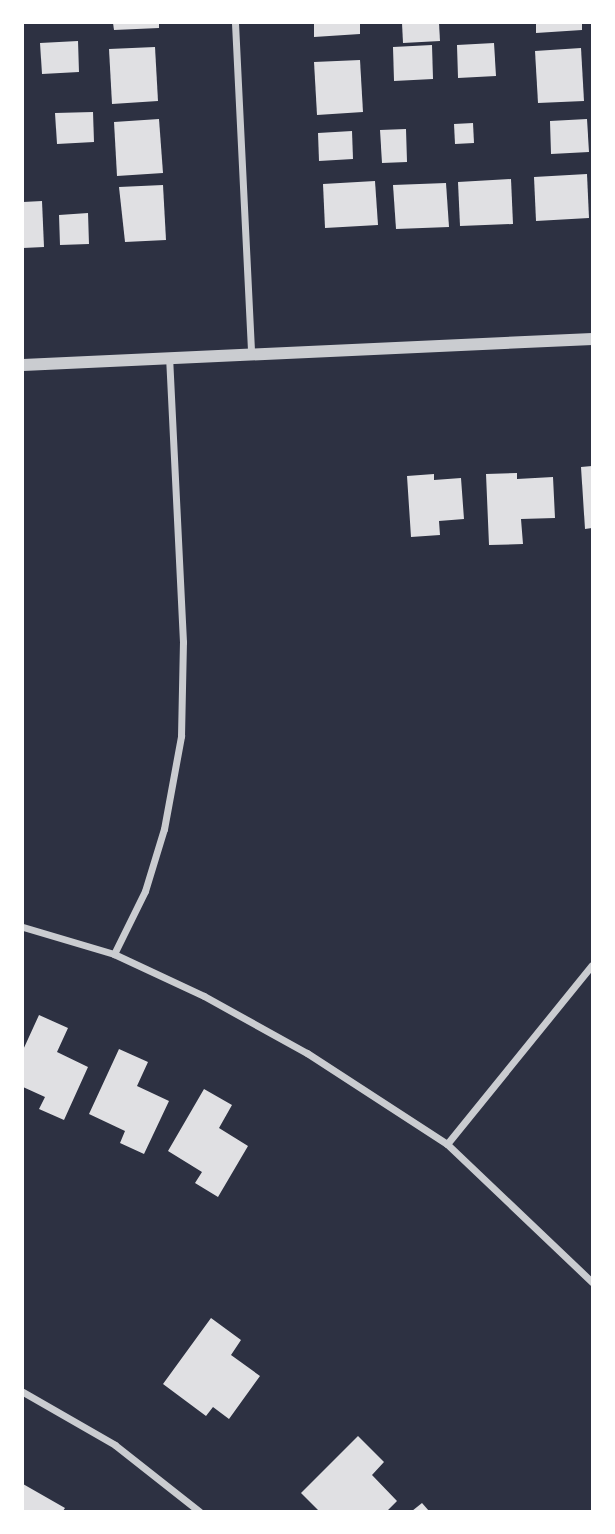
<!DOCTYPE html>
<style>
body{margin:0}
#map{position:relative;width:615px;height:1534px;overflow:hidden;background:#2d3142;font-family:"Exo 2",sans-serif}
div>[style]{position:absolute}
.building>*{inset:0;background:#e0e0e3}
.minor>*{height:7px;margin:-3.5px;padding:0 3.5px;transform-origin:3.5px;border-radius:3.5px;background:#caccd0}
.tertiary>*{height:12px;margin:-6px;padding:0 6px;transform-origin:6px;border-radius:6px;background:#caccd0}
span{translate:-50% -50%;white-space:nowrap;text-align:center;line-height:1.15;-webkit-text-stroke:7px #fff;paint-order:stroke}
.frame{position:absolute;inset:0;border:24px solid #fff;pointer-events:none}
</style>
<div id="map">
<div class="building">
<div style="clip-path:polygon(113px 23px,159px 23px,159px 28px,114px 30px)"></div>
<div style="clip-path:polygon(314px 23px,360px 23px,360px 34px,314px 37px)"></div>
<div style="clip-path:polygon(402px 23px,439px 23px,440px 41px,403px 43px)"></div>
<div style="clip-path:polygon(536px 23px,582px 23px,582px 30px,536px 33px)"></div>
<div style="clip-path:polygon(78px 41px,79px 72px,42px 74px,40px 43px)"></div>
<div style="clip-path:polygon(494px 43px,496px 76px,458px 78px,457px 45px)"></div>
<div style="clip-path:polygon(432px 45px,433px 79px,394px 81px,393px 47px)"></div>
<div style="clip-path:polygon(155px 47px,158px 101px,112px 104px,109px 49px)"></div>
<div style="clip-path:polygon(581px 48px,584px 101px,538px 103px,535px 51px)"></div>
<div style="clip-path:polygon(360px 60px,363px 112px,317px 115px,314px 62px)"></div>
<div style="clip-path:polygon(93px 112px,94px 142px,57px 144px,55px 113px)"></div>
<div style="clip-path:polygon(159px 119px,163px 173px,117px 176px,114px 122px)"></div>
<div style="clip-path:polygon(587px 119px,589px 152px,551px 154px,550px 121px)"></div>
<div style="clip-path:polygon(473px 123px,474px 143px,455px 144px,454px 124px)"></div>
<div style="clip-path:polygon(406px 129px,407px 162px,382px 163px,380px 130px)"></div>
<div style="clip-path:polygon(352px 131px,353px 159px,319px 161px,318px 133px)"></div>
<div style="clip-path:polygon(587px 174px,589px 218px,536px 221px,534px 177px)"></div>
<div style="clip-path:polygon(511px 179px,513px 224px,460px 226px,458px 182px)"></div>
<div style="clip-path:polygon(375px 181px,378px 225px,325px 228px,323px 184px)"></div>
<div style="clip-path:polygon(446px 183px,449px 227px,396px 229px,393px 185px)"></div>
<div style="clip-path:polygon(163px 185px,166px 240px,125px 242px,119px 187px)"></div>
<div style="clip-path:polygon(42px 201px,44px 247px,23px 248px,23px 202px)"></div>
<div style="clip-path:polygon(88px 213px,89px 244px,60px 245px,59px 215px)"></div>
<div style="clip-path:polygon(592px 466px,592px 528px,585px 529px,581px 467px)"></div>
<div style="clip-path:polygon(517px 473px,517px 479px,553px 477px,555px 518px,521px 519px,523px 544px,489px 545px,486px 474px)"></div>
<div style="clip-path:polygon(434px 474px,434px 480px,461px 478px,464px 519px,439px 521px,440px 535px,411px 537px,407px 476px)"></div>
<div style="clip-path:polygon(39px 1015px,68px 1028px,57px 1052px,88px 1067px,64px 1120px,39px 1109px,45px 1097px,23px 1087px,23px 1050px)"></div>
<div style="clip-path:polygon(119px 1049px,148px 1062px,137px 1086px,169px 1101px,144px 1154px,120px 1143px,125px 1131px,89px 1114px)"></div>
<div style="clip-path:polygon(204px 1089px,232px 1105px,219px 1128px,248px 1146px,218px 1197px,195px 1183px,202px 1172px,168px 1151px)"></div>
<div style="clip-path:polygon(211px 1318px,241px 1340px,231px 1355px,260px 1376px,229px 1419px,213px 1407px,206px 1416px,163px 1384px)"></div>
<div style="clip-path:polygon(358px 1436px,384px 1462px,372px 1475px,397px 1501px,387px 1511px,319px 1511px,301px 1493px)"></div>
<div style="clip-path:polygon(23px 1484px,65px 1508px,63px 1511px,23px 1511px)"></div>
<div style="clip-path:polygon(422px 1503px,429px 1511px,412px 1511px)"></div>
</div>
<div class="minor">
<div style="left:235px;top:23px;width:331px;rotate:87.2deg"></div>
<div style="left:23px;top:927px;width:95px;rotate:16.5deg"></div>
<div style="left:114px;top:954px;width:99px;rotate:25deg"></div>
<div style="left:204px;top:996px;width:118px;rotate:29deg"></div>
<div style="left:307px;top:1053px;width:167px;rotate:33deg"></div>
<div style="left:447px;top:1144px;width:200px;rotate:43.6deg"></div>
<div style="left:114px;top:954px;width:70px;rotate:-63.8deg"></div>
<div style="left:145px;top:891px;width:65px;rotate:-73deg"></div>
<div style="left:164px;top:829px;width:95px;rotate:-79.6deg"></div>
<div style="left:181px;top:736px;width:94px;rotate:-88.8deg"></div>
<div style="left:183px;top:642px;width:284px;rotate:-92.8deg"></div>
<div style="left:447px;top:1144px;width:230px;rotate:-51deg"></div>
<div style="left:23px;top:1392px;width:106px;rotate:29.9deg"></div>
<div style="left:115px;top:1445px;width:107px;rotate:38.2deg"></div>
</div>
<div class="tertiary">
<div style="left:23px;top:365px;width:570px;rotate:-2.62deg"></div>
</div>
<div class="frame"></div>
</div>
